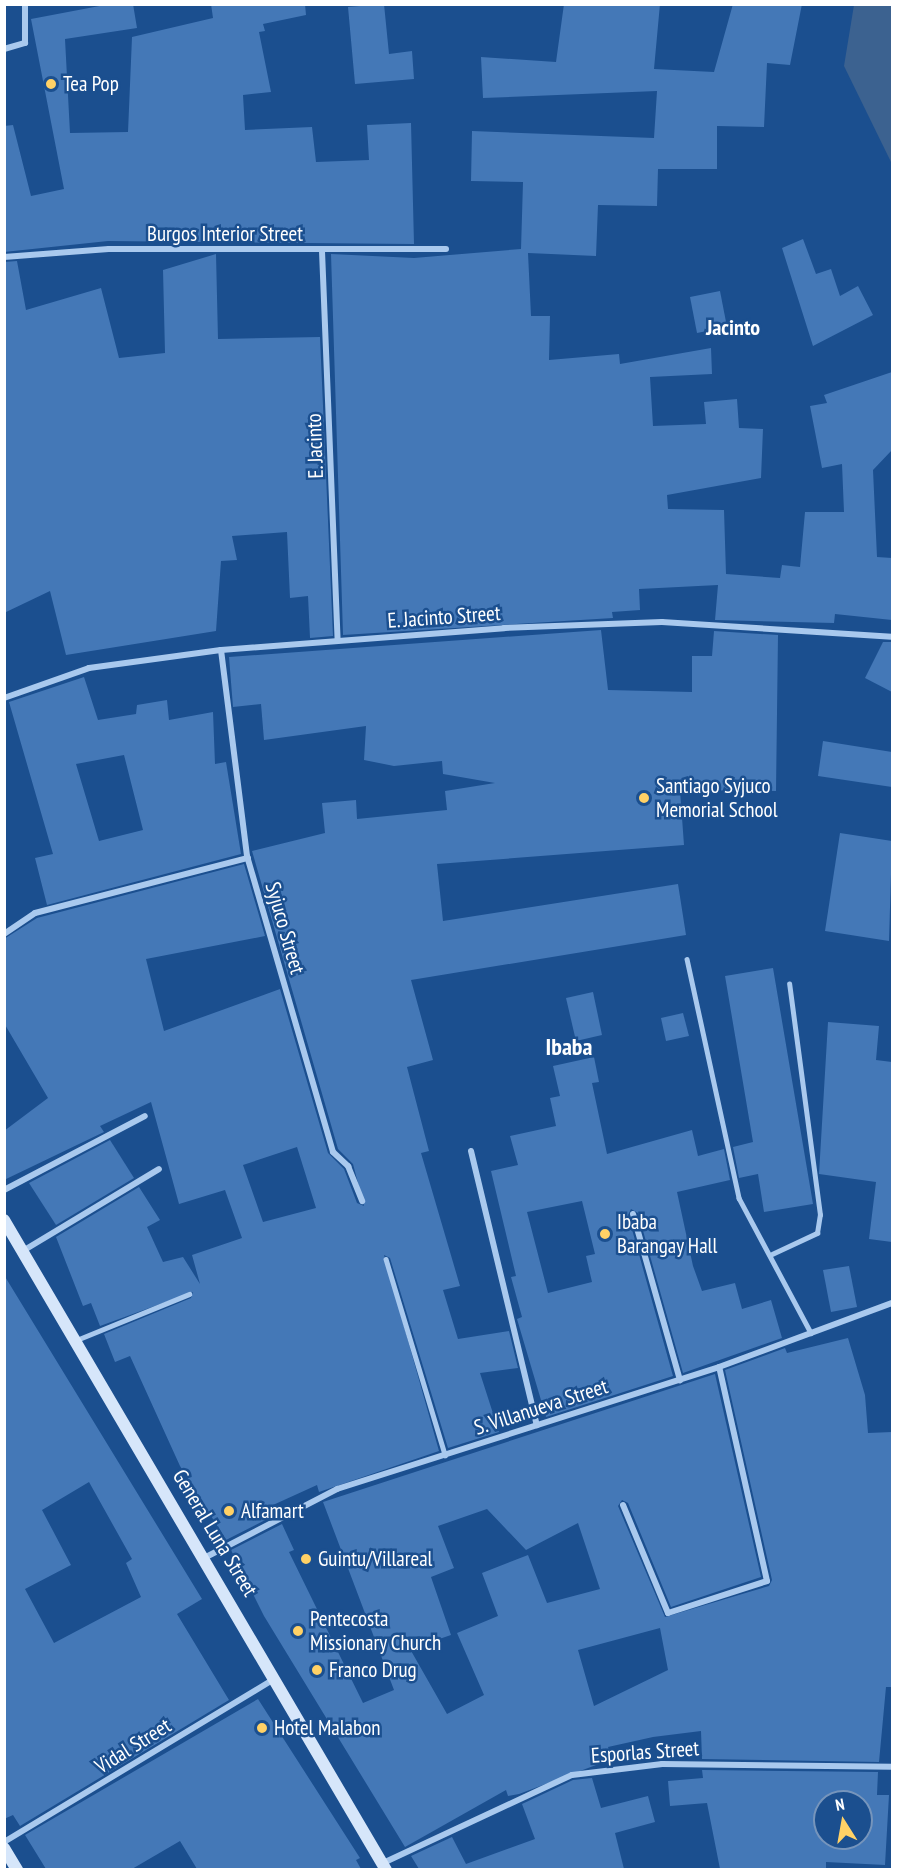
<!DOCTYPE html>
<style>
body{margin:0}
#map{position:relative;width:897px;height:1874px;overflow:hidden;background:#1b4f8f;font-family:"PT Sans Narrow",sans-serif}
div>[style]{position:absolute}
.water>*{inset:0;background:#3c6290}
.building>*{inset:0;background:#4478b7}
.lane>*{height:4.5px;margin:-2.25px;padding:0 2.25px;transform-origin:2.25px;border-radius:2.25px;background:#a9c9ee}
.street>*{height:6px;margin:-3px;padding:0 3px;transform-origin:3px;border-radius:3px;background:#a9c9ee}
.secondary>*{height:12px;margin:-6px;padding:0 6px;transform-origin:6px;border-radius:6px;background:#d6e6fa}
.dots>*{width:16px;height:16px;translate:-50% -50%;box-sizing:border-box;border:3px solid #1b4f8f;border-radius:50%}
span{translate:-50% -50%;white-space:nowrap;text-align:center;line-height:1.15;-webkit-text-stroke:5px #1b4f8f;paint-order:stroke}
.poi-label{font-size:21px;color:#fff}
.left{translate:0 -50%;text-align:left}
.street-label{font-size:21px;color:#fff}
.neighbourhood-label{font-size:22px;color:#fff;font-weight:700}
.quarter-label{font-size:24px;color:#fff;font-weight:700}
.frame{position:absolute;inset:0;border:6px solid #fff;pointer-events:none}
.north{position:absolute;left:813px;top:1790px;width:60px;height:60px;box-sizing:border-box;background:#1b4f8f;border:2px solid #7695bc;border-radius:50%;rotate:349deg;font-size:16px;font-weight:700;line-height:24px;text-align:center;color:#fff}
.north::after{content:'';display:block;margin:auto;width:21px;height:27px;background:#ffd166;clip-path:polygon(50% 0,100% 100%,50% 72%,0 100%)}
</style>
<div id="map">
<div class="water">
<div style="clip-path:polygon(854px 5px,892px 5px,892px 164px,844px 66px)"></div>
</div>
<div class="building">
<div style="clip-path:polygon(110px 4px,133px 4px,137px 28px,65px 39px,70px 133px,128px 132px,132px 37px,213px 18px,211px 4px,305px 4px,306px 15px,263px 24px,265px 31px,259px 32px,271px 92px,243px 95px,245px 130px,312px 127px,316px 162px,369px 160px,367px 125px,411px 123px,414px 244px,108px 241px,4px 252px,4px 126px,13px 125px,31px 196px,64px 189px,31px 19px)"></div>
<div style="clip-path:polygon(384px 4px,389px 54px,412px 51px,414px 79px,355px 84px,348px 7px)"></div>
<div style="clip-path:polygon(564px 4px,660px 4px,654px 69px,714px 72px,733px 4px,802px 4px,790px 65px,767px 63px,764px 127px,717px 126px,717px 169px,658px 169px,657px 206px,598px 205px,596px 256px,528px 253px,531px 316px,550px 316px,549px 360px,619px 354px,620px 364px,711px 348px,712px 374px,650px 377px,653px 426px,706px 424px,704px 402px,737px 399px,739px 428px,763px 429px,761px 478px,667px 495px,668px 509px,724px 510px,726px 574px,780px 578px,782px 565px,800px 567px,805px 512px,844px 512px,842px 464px,822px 468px,810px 406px,827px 403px,824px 395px,892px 372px,892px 450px,873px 470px,877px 557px,892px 558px,892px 620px,835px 614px,834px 623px,715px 620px,718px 585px,639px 589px,640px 610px,612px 612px,613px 618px,343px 635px,331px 254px,414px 258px,521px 249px,523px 182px,471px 181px,472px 131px,654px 138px,657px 91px,483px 98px,481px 57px,556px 62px)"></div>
<div style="clip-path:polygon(803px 239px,816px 274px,831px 269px,840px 296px,858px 286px,873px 315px,813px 346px,782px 248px)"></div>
<div style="clip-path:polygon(216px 254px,218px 339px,320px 337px,333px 636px,310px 638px,308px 596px,290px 598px,287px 532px,232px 536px,237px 560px,221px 561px,216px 631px,66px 655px,50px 591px,4px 613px,4px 262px,17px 261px,26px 310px,101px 288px,119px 358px,165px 353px,163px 270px)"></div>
<div style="clip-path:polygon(720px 291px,727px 327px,697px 333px,690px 297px)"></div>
<div style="clip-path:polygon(evenodd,601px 630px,608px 690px,692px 692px,692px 656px,712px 656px,714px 631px,778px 635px,776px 791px,680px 790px,684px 845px,437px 864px,443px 921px,678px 884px,686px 935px,411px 980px,433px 1060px,407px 1067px,429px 1151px,421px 1153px,460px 1286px,443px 1290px,458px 1339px,509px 1331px,518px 1368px,480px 1373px,499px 1432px,448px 1448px,390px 1258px,384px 1255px,439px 1451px,319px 1492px,317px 1485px,273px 1505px,277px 1514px,226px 1540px,180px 1466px,130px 1356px,115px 1362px,104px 1334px,191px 1298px,193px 1292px,100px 1326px,91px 1303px,83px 1306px,56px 1237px,139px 1187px,160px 1220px,147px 1227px,163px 1262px,183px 1257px,200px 1284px,192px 1255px,242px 1238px,225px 1190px,179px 1204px,151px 1102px,100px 1126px,104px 1132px,4px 1180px,4px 1131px,48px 1098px,4px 1023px,4px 939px,37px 918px,244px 864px,265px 936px,146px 959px,164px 1031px,280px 989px,328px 1153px,344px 1169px,357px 1203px,364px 1206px,353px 1164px,338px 1149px,252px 851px,325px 833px,322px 803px,356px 800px,357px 819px,447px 810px,445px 791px,495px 783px,443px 774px,442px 761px,394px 766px,364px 760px,366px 726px,264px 740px,261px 704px,233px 707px,229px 657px,601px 630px,297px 1147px,316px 1208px,263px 1222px,243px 1165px,297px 1147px)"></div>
<div style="clip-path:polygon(883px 642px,892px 642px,892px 692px,865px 678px)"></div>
<div style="clip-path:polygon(evenodd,84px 677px,98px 720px,136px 714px,137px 705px,167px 700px,169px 720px,213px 712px,215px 764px,226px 762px,241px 854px,47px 905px,35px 858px,53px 854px,9px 702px,84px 677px,124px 755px,143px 830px,99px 841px,76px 764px,124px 755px)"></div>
<div style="clip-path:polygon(823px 741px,892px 752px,892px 787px,818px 776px)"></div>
<div style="clip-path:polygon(840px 833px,892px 841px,889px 941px,825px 931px)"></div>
<div style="clip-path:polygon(773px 968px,813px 1204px,764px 1212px,758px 1174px,739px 1178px,733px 1147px,753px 1142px,725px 976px)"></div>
<div style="clip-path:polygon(593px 992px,602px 1035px,576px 1041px,566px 998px)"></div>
<div style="clip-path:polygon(683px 1013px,689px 1036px,666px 1041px,661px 1018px)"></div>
<div style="clip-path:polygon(828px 1022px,879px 1026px,876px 1060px,892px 1062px,892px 1242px,869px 1239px,876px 1182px,819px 1174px)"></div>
<div style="clip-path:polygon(evenodd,594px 1057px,599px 1082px,592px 1083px,607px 1154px,692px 1130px,698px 1156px,724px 1149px,730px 1180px,677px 1192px,693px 1266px,702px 1291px,735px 1283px,742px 1309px,771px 1300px,782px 1338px,683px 1373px,638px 1213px,631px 1209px,628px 1215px,673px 1376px,546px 1417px,517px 1319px,522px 1317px,511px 1277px,516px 1276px,491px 1171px,518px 1165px,510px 1136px,556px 1126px,550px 1098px,560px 1096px,553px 1066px,594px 1057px,582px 1201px,595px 1254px,586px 1256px,592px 1282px,548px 1293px,527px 1212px,582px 1201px)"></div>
<div style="clip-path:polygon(110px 1140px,134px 1178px,56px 1225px,29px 1183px)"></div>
<div style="clip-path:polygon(849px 1266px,857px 1307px,831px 1312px,823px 1270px)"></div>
<div style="clip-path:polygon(evenodd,4px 1275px,202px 1599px,177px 1614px,229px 1700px,20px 1826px,13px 1815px,4px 1819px,4px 1275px,89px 1482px,132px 1559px,126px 1563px,141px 1597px,54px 1643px,25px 1589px,71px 1565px,42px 1510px,89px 1482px)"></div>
<div style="clip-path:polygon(evenodd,848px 1338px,865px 1395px,868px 1433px,892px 1432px,892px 1687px,886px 1687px,879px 1762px,702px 1759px,701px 1731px,653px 1737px,608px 1747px,612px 1759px,519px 1794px,508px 1796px,506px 1790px,405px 1847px,264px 1616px,231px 1550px,282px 1524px,294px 1550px,289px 1552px,363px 1703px,394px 1690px,323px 1502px,715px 1374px,761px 1577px,671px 1607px,628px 1503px,622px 1500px,618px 1506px,665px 1617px,769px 1586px,772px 1580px,725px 1370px,785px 1348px,787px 1353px,848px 1338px,487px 1509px,526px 1550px,578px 1523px,600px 1589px,547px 1603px,528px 1555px,482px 1573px,498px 1616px,457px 1633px,484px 1695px,447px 1714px,410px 1649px,451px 1635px,431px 1577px,454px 1568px,438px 1526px,487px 1509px,848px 1338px,660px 1628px,668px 1670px,594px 1706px,578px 1650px,660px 1628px)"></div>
<div style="clip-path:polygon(258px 1699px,360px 1858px,356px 1860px,361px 1869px,197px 1869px,180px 1841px,132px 1869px,46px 1869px,25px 1835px)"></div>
<div style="clip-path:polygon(evenodd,702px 1770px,878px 1772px,877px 1795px,889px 1795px,885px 1865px,826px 1862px,826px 1869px,720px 1869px,707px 1803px,670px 1806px,668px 1781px,703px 1778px,702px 1770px,825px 1802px,861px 1802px,861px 1838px,825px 1838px,825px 1802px)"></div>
<div style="clip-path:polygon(592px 1778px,601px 1808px,648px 1796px,655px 1822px,615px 1833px,624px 1869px,419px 1869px,411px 1856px,452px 1837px,466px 1864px,535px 1839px,522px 1804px,573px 1780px)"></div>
</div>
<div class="lane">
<div style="left:687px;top:959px;width:245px;rotate:77.7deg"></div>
<div style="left:739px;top:1198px;width:153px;rotate:61.9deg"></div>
<div style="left:772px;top:1254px;width:50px;rotate:-25deg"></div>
<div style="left:817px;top:1233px;width:18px;rotate:-81deg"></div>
<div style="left:820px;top:1215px;width:233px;rotate:-97.6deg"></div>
<div style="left:386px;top:1259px;width:205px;rotate:73.2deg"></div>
<div style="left:79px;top:1339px;width:119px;rotate:-22.2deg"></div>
</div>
<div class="street">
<div style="left:4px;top:49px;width:22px;rotate:-16deg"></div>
<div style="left:25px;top:43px;width:39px;rotate:-90deg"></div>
<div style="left:322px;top:251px;width:390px;rotate:87.7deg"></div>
<div style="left:4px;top:257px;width:105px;rotate:-4.4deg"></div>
<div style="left:109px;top:249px;width:337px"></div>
<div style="left:221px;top:650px;width:208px;rotate:82.8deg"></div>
<div style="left:247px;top:856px;width:308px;rotate:73.8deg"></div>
<div style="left:333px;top:1152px;width:21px;rotate:43deg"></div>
<div style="left:348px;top:1166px;width:38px;rotate:68deg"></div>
<div style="left:4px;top:698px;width:90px;rotate:-19.4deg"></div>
<div style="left:89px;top:668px;width:133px;rotate:-7.8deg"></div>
<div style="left:221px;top:650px;width:284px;rotate:-4.4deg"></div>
<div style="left:504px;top:628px;width:158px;rotate:-2.2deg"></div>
<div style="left:662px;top:622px;width:230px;rotate:3.7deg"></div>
<div style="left:4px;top:934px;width:37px;rotate:-34deg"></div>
<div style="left:35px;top:913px;width:220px;rotate:-14.5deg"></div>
<div style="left:471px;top:1151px;width:282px;rotate:76.5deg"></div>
<div style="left:4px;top:1190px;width:159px;rotate:-27.7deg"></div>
<div style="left:633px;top:1214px;width:173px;rotate:74.2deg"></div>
<div style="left:26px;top:1249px;width:155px;rotate:-31deg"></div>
<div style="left:623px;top:1505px;width:117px;rotate:67.4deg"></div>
<div style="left:668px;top:1613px;width:104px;rotate:-17.9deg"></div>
<div style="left:767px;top:1581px;width:219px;rotate:-102.6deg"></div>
<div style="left:206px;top:1557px;width:148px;rotate:-27.4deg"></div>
<div style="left:337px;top:1489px;width:401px;rotate:-17.7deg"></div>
<div style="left:719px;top:1367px;width:184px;rotate:-20.3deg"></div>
<div style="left:4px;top:1842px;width:315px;rotate:-31.1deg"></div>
<div style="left:383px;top:1863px;width:208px;rotate:-25deg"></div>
<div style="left:572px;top:1775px;width:91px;rotate:-7deg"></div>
<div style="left:662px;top:1764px;width:230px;rotate:0.7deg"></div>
</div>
<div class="secondary">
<div style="left:4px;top:1220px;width:754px;rotate:59.56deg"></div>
<div style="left:4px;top:1848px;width:26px;rotate:59deg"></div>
</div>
<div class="dots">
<div style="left:51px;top:84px;background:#ffd166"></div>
<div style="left:644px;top:798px;background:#ffd166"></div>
<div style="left:605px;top:1234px;background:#ffd166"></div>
<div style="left:229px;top:1511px;background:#ffd166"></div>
<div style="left:306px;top:1559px;background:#ffd166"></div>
<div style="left:298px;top:1631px;background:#ffd166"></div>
<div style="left:317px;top:1670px;background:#ffd166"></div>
<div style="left:262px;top:1728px;background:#ffd166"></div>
</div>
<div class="poi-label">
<span class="left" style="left:63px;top:84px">Tea Pop</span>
<span class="left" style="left:656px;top:798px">Santiago Syjuco<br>Memorial School</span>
<span class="left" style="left:617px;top:1234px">Ibaba<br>Barangay Hall</span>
<span class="left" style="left:241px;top:1511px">Alfamart</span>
<span class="left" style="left:318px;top:1559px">Guintu/Villareal</span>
<span class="left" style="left:310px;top:1631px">Pentecosta<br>Missionary Church</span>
<span class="left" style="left:329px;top:1670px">Franco Drug</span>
<span class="left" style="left:274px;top:1728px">Hotel Malabon</span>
</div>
<div class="street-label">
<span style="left:225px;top:234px">Burgos Interior Street</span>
<span style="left:315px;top:446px;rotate:-92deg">E. Jacinto</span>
<span style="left:444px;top:617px;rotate:-4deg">E. Jacinto Street</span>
<span style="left:285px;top:928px;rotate:74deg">Syjuco Street</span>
<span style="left:541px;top:1407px;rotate:-18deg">S. Villanueva Street</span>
<span style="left:215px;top:1533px;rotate:59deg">General Luna Street</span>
<span style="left:133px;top:1746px;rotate:-32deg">Vidal Street</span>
<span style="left:645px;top:1752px;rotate:-4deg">Esporlas Street</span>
</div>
<div class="neighbourhood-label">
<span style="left:733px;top:328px">Jacinto</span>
</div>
<div class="quarter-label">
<span style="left:569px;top:1047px">Ibaba</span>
</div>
<div class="frame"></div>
<div class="north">N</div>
</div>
